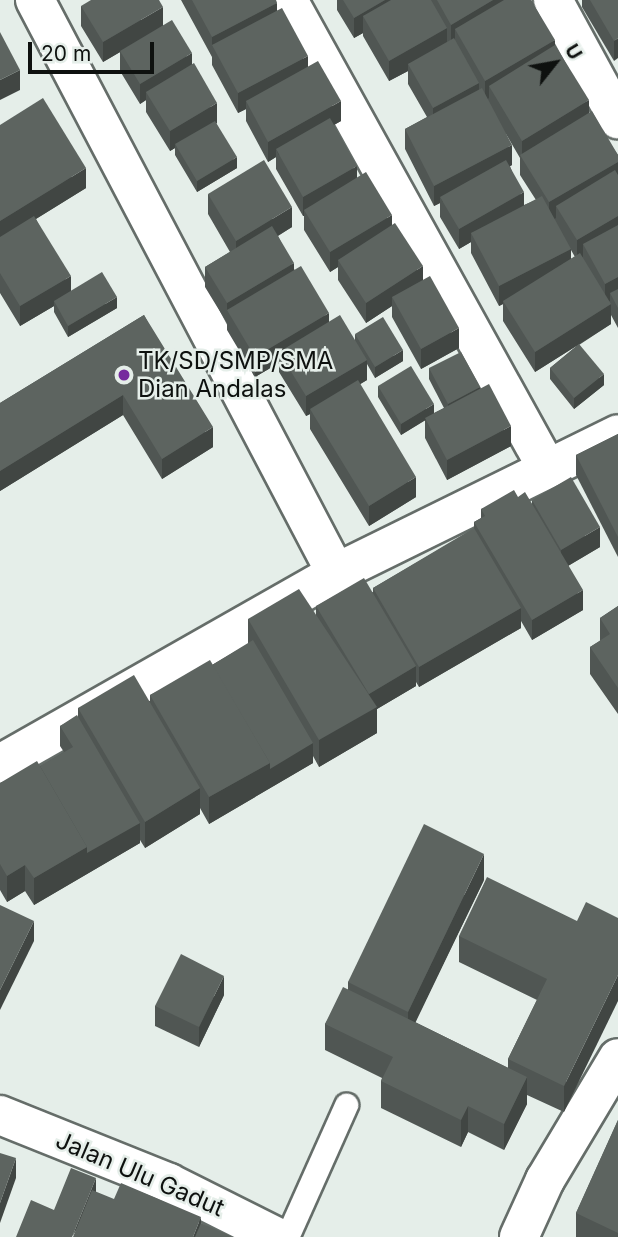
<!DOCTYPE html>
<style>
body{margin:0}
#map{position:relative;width:618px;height:1237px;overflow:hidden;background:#e5eee9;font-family:Inter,sans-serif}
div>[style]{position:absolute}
.roads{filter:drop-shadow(2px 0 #656d69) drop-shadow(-2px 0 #656d69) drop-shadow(0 2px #656d69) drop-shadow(0 -2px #656d69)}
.lane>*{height:23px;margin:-11.5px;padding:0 11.5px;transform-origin:11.5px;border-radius:11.5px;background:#fff}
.street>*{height:38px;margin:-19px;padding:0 19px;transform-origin:19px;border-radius:19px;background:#fff}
.secondary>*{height:38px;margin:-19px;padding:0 19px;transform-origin:19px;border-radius:19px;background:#fff}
.wall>*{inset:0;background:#505653}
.shaded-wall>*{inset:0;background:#414643}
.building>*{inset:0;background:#5d6460}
.dots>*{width:19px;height:19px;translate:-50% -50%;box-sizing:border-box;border:4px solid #e5eee9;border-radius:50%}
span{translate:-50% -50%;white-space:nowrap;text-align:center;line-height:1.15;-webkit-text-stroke:5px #e5eee9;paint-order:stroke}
.poi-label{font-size:24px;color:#0e110f}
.left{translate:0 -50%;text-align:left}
.street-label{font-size:24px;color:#0e110f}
.north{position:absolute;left:520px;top:28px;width:70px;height:70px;-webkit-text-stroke:5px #e5eee9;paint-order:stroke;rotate:59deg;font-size:19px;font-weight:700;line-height:28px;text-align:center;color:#0e110f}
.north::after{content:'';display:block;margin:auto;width:24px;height:32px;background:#0e110f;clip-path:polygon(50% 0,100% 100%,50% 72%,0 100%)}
.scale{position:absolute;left:28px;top:42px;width:126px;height:32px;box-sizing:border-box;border:4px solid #0e110f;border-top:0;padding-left:9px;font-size:21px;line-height:24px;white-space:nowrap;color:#0e110f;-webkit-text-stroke:5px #e5eee9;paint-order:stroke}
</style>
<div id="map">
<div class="roads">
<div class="lane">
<div style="left:287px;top:1237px;width:145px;rotate:-65.9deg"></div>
</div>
<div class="street">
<div style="left:35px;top:0;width:647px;rotate:62.29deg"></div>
<div style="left:288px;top:0;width:535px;rotate:61.04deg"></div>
<div style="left:553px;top:0;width:136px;rotate:61.4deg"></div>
<div style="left:0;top:764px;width:386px;rotate:-29.6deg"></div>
<div style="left:336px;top:573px;width:314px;rotate:-26.2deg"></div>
<div style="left:519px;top:1237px;width:63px;rotate:-65.5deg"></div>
<div style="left:545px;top:1180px;width:142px;rotate:-59.1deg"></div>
</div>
<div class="secondary">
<div style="left:0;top:1115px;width:182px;rotate:21.9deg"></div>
<div style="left:169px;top:1183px;width:121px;rotate:26.6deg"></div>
</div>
</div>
<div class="wall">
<div style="clip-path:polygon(181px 0,276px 0,277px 10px,308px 67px,341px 121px,334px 125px,357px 178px,392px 225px,423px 280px,459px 348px,421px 369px,392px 317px,392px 306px,366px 323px,338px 280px,338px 267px,330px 272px,304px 230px,304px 216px,303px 216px,276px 169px,276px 157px,268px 162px,246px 121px,246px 109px,238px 113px,212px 65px,212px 57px)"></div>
<div style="clip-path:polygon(evenodd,337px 0,531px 0,589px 113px,618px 155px,618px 328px,611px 315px,611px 324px,579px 345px,604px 385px,574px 409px,550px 379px,550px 368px,578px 345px,535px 372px,503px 321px,503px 304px,499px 306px,471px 253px,471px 242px,459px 249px,440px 217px,440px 203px,434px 206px,405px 149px,405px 129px,427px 117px,408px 84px,408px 71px,389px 81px,363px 36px,363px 33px,354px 38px,337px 10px,337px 0,506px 134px,520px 158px,520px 175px,536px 200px,524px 205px,510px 166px,512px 165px,506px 134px,337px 0,571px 250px,575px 257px,571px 259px,571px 250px)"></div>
<div style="clip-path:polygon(582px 0,618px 0,614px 61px,582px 7px)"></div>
<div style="clip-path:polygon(81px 6px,163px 25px,192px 64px,217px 123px,216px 123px,237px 168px,197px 192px,175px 155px,175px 148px,170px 151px,146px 112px,146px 100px,140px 104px,120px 71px,120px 52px,103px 62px,81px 26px)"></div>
<div style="clip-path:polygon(0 125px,86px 188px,36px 219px,71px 291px,117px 308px,68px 337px,54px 312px,54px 306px,20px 326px,0 293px)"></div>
<div style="clip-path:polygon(208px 194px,292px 227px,278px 236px,294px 269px,329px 322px,355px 341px,355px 334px,403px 361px,375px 378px,367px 364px,367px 380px,360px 384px,416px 497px,369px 526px,310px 429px,310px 414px,306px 416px,279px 372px,279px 363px,255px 377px,227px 330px,227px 323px,205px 287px,205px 267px,230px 252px,208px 214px)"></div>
<div style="clip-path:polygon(144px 315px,213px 447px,162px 479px,123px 415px,0 491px,0 403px)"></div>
<div style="clip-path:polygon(429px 368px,480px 389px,511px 446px,447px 480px,425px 438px,425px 420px,401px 435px,378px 397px,378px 386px,434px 413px,444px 408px,429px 379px)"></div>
<div style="clip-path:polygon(618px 434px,618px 557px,576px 475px,576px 455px)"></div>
<div style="clip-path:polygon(518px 497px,532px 504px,532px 500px,600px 547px,568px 566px,583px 610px,532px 640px,521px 621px,521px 628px,419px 687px,416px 682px,416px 686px,377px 709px,377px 733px,319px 767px,313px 756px,313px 763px,209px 824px,200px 808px,200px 814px,145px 848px,140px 840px,140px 843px,34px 905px,25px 891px,7px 902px,0 890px,0 783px,40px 766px,64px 752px,60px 746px,60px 726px,78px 717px,78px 708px,150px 701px,150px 695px,212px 665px,248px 644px,248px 619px,316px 615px,316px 606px,373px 592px,373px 588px,474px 529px,474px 522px,481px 518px,481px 509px)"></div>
<div style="clip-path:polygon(618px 606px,618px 714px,590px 674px,590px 647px,600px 641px,600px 618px)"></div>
<div style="clip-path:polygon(484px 880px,415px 1022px,508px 1068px,508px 1059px,537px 1000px,459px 962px,459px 936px,577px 921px,564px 1112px,527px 1095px,527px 1104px,504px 1150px,468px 1132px,461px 1147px,381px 1108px,381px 1081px,382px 1078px,325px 1050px,325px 1024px,348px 989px,348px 982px)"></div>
<div style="clip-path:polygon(224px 995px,199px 1047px,155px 1026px,155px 1006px)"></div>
<div style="clip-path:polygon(618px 1120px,618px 1237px,576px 1237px,576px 1213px)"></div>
</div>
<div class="shaded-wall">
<div style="clip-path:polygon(385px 0,407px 0,363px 16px,363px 33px,354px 38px,354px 18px)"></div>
<div style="clip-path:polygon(493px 0,520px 0,455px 29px,455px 42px,451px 45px,451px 25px)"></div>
<div style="clip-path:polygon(277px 3px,277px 23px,212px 45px,212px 57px,212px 37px)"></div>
<div style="clip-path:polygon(163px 7px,163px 27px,103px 62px,103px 42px)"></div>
<div style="clip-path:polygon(447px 28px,447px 48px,408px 64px,408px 71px,389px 81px,389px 61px)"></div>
<div style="clip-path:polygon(618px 38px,618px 58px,614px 61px,614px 41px)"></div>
<div style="clip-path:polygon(555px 40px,555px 60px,489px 86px,489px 98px,485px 101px,485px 81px)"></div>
<div style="clip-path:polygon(192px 53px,192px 73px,146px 92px,146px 100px,140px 104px,140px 84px)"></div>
<div style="clip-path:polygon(308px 56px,308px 76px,246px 101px,246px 109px,238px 113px,238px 93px)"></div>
<div style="clip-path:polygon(20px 70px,20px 90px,0 100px,0 80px)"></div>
<div style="clip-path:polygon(479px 83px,479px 103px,433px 128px,433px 108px)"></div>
<div style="clip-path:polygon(589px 100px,589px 120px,522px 157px,522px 141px)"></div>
<div style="clip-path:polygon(341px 101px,341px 121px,279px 155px,276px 149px,276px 157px,268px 162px,268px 142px)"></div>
<div style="clip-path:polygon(217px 103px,217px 123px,177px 147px,175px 144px,175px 148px,170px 151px,170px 131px)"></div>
<div style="clip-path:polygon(512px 145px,512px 165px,443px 202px,440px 197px,440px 203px,434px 206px,434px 186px)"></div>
<div style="clip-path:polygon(237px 157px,237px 168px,197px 192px,197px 181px)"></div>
<div style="clip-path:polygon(618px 162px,618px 182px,556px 206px,556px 218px,549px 222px,549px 202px)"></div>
<div style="clip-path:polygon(357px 166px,357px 186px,304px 210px,304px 216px,303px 216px,303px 197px)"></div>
<div style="clip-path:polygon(86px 168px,86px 188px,0 241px,0 221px)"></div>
<div style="clip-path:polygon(524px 192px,524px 212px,471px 233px,471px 242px,459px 249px,459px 229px)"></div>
<div style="clip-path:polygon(292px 207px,292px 227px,236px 261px,236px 241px)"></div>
<div style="clip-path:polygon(392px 215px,392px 235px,338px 260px,338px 267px,330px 272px,330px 252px)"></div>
<div style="clip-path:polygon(618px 216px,618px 236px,583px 244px,583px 257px,577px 260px,577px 240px)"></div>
<div style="clip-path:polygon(571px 249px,571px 269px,503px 301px,503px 304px,499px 306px,499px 286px)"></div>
<div style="clip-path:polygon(294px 263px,294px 283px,227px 310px,227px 303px)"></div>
<div style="clip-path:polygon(423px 266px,423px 286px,392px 297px,392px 306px,366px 323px,366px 303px)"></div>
<div style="clip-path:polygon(71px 276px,71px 296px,54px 301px,54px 306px,20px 326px,20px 306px)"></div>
<div style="clip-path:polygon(618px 277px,618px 297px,610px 293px,610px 301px,605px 304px,605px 284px)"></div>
<div style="clip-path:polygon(117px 297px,117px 308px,68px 337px,68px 326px)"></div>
<div style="clip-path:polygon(611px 304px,611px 324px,535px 372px,535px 352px)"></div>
<div style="clip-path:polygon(329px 313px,329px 333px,279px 352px,279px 363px,255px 377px,255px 357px)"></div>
<div style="clip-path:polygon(459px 328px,459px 348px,421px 369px,421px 349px)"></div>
<div style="clip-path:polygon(403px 350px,403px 361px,375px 378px,375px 367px)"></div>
<div style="clip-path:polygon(367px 360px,367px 380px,313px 413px,310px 409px,310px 414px,306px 416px,306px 396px)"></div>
<div style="clip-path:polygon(604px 374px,604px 385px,574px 409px,574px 398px)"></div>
<div style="clip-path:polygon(480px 387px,480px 398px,448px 415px,448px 404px)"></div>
<div style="clip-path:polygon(123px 395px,123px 415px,0 491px,0 471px)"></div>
<div style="clip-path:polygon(434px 404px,434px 415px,401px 435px,401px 424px)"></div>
<div style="clip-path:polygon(511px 426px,511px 446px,447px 480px,447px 460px)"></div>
<div style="clip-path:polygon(213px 427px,213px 447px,162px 479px,162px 459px)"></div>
<div style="clip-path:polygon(416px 477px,416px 497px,369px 526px,369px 506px)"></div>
<div style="clip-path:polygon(600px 527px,600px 547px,561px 570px,561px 550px)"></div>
<div style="clip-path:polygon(583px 590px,583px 610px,532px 640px,532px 620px)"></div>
<div style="clip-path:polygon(521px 608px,521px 628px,419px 687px,419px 667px)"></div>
<div style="clip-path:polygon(416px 666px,416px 686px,377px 709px,377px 733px,319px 767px,319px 740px,369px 694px)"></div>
<div style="clip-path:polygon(313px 743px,313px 763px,209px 824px,209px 797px,270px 763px)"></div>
<div style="clip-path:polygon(200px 788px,200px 814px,145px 848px,145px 822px)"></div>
<div style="clip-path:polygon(140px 823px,140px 843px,34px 905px,34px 878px,87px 847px)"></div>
<div style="clip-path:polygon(484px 854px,484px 880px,408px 1038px,408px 1012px)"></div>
<div style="clip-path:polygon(25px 865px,25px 891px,7px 902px,7px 876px)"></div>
<div style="clip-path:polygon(34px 921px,34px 941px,0 1010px,0 990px)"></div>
<div style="clip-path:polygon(618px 975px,618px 1001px,564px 1112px,564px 1086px)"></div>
<div style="clip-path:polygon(224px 976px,224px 995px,199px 1047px,199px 1027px)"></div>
<div style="clip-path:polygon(527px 1077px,527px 1104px,504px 1150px,504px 1124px)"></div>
<div style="clip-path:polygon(468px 1106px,468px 1132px,461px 1147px,461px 1120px)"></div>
<div style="clip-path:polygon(16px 1158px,16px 1178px,0 1223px,0 1203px)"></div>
<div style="clip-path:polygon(96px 1178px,96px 1198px,72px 1237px)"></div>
<div style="clip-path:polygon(201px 1217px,201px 1237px,193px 1237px)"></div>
</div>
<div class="building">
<div style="clip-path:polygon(91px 0,159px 0,163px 7px,103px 42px,81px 6px)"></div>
<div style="clip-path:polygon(192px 0,276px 0,277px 3px,212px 37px)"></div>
<div style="clip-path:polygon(343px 0,385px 0,354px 18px)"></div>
<div style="clip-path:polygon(391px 0,431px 0,447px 28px,389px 61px,363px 16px)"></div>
<div style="clip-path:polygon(437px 0,493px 0,451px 25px)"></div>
<div style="clip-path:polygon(504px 0,531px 0,555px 40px,485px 81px,455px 29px)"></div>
<div style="clip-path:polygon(590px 0,618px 0,618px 38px,614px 41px)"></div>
<div style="clip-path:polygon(282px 8px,308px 56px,238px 93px,212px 45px)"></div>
<div style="clip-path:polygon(172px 20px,192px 53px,140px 84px,120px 51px)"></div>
<div style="clip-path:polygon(0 32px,20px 70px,0 80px)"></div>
<div style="clip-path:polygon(454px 38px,479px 83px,433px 108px,408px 64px)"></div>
<div style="clip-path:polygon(555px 45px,589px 100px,522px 141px,489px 86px)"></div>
<div style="clip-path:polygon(318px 61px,341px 101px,268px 142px,246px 101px)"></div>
<div style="clip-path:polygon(194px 63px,217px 103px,170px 131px,146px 92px)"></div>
<div style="clip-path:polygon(482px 88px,512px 145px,434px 186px,405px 129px)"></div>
<div style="clip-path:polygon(43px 98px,86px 168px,0 221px,0 125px)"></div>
<div style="clip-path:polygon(592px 111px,618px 155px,618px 162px,549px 202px,520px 155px)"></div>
<div style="clip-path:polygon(330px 118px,357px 166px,303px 197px,276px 149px)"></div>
<div style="clip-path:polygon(215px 121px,237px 157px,197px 181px,175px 144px)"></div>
<div style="clip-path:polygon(264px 160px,292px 207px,236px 241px,208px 194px)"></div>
<div style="clip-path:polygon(506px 160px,524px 192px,459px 229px,440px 197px)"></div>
<div style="clip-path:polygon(615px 170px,618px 175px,618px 216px,577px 240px,556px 206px)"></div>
<div style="clip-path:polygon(366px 172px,392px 215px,330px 252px,304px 210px)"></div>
<div style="clip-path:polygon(542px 196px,571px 249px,499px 286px,471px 233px)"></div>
<div style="clip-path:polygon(34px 216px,71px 276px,20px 306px,0 273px,0 237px)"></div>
<div style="clip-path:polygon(395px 223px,423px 266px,366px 303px,338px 260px)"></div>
<div style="clip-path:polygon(618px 225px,618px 277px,605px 284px,583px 244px)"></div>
<div style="clip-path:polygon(272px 226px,294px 263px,227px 303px,205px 267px)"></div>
<div style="clip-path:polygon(580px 253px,611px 304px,535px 352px,503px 301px)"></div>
<div style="clip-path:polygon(301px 266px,329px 313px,255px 357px,227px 310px)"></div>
<div style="clip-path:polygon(102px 272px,117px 297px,68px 326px,54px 301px)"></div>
<div style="clip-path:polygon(430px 276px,459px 328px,421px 349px,392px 297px)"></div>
<div style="clip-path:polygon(618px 289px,618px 308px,610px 293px)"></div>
<div style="clip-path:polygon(144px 315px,213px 427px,162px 459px,123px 395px,0 471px,0 403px)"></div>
<div style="clip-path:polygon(340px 315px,367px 360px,306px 396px,279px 352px)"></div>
<div style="clip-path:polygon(383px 317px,403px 350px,375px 367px,355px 334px)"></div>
<div style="clip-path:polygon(579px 344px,604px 374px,574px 398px,550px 368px)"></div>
<div style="clip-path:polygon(461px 352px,480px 387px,448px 404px,429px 368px)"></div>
<div style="clip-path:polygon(411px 366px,434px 404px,401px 424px,378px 386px)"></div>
<div style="clip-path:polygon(358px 380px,416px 477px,369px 506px,310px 409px)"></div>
<div style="clip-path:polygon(489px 384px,511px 426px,447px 460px,425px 418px)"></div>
<div style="clip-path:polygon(618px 434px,618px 537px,576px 455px)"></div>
<div style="clip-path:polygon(571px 477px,600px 527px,561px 550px,532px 500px)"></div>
<div style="clip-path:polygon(514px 490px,518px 497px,525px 492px,583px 590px,532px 620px,474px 522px,485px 516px,481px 509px)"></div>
<div style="clip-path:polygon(474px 528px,521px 608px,419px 667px,373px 588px)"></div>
<div style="clip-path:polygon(364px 578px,416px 666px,369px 694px,316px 606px)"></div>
<div style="clip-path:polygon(299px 589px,377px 707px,319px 740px,248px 619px)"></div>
<div style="clip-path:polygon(618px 606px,618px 688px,590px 647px,610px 634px,600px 618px)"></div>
<div style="clip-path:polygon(253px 640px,313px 743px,270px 769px,270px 763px,212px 665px)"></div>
<div style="clip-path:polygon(210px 660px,270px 763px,209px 797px,150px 695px)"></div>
<div style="clip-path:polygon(134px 675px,200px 788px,145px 822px,78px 708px)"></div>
<div style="clip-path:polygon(77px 715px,140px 823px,87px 853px,87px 847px,40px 766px,73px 747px,60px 726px)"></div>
<div style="clip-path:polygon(37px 761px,87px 847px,34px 878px,25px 865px,7px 876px,0 864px,0 783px)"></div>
<div style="clip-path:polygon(424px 824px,484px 854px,408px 1012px,348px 982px)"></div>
<div style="clip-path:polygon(487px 877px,577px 921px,586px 902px,618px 918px,618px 975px,564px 1086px,508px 1059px,547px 979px,459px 936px)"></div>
<div style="clip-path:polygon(0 905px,34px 921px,0 990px)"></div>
<div style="clip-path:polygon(181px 954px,224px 976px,199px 1027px,155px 1006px)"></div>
<div style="clip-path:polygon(343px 987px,527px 1077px,504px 1124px,468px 1106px,461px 1120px,381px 1081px,393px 1057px,325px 1024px)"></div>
<div style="clip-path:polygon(618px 1120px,618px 1233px,576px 1213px)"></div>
<div style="clip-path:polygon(0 1153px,16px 1158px,0 1203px)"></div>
<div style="clip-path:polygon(71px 1168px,96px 1178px,72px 1237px,16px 1237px,31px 1200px,54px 1210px)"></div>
<div style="clip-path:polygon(121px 1183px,201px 1217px,193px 1237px,73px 1237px,92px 1190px,114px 1199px)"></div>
<div style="clip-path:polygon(201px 1223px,233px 1237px,195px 1237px)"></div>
</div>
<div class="dots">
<div style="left:124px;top:375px;background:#762c9e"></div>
</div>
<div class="poi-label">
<span class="left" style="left:138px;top:375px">TK/SD/SMP/SMA<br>Dian Andalas</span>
</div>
<div class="street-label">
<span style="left:140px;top:1174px;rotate:23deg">Jalan Ulu Gadut</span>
</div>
<div class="north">U</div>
<div class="scale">20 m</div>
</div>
